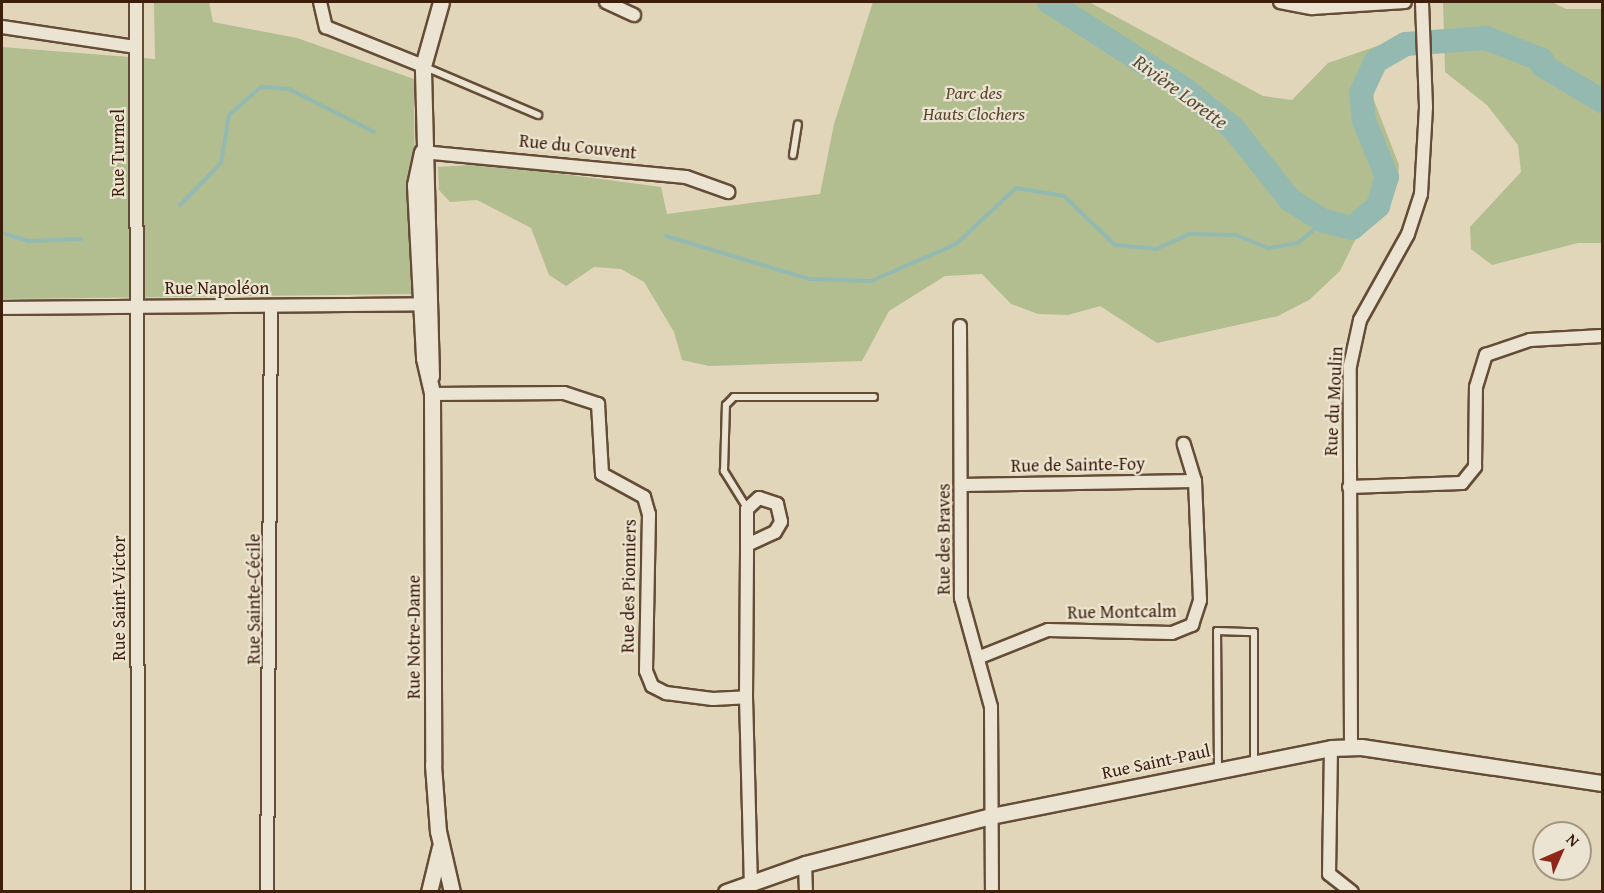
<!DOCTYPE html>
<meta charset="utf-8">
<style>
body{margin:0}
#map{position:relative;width:1604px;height:893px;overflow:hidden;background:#e1d6b9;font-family:"Gentium Book Plus",serif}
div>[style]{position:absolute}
.green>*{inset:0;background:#b2be90}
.stream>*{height:4px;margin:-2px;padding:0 2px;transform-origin:2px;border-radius:2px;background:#94b9b1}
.river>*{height:24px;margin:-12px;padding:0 12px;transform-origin:12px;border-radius:12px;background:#94b9b1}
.roads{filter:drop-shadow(2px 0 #654c36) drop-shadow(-2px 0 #654c36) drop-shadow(0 2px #654c36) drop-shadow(0 -2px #654c36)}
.service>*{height:6px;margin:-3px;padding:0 3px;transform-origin:3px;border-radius:3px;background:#ece4d2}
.minor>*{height:12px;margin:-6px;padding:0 6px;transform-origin:6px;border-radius:6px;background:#ece4d2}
.tertiary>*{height:15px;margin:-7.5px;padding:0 7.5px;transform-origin:7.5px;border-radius:7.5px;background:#ece4d2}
span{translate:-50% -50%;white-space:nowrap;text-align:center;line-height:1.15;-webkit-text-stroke:4.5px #ece4d2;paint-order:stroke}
.park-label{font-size:18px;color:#5a462c;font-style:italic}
.street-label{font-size:18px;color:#3c1e0b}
.water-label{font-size:20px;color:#564c3d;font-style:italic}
.frame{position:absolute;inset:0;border:3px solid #3c1e0b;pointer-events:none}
.north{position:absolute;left:1532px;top:821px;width:60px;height:60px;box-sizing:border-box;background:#ece4d2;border:2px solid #a69582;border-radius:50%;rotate:45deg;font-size:16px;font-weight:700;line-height:24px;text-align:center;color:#3c1e0b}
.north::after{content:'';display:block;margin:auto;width:21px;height:27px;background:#8f2418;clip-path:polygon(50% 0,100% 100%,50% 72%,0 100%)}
</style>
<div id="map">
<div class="green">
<div style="clip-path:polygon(154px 2px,209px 2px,213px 22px,297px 38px,414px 79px,415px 294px,2px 299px,2px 47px,155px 59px)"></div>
<div style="clip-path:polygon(873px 2px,1089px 2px,1263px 96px,1292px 100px,1328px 63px,1380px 45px,1373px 98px,1399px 165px,1398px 178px,1362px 226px,1340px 271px,1309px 300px,1278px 316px,1157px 343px,1100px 306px,1068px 315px,1038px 314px,1011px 304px,982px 274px,945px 276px,889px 311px,862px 361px,709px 366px,682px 360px,674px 332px,644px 282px,621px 269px,594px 267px,566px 286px,549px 275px,531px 228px,477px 200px,450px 202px,439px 190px,438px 167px,488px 164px,661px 187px,667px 214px,820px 194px,834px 124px)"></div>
<div style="clip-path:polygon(1443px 2px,1552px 2px,1566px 9px,1602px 9px,1602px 243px,1578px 243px,1492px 265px,1471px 249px,1470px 227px,1521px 172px,1518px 145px,1487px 105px,1445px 72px)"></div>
</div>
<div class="stream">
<div style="left:180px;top:205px;width:59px;rotate:-45.7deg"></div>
<div style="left:221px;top:163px;width:49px;rotate:-80.5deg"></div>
<div style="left:229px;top:115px;width:43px;rotate:-41.2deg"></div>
<div style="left:261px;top:87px;width:28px;rotate:4deg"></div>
<div style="left:289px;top:89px;width:95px;rotate:26.8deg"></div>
<div style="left:2px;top:233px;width:28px;rotate:17deg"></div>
<div style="left:29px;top:241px;width:52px;rotate:-2.2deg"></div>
<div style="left:666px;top:236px;width:149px;rotate:16.7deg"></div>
<div style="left:809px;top:279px;width:62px;rotate:1.8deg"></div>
<div style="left:871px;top:281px;width:93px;rotate:-23.5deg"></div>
<div style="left:956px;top:244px;width:82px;rotate:-43deg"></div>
<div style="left:1016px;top:188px;width:49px;rotate:9.5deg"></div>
<div style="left:1064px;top:196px;width:71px;rotate:43.9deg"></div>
<div style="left:1115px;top:245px;width:41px;rotate:5.6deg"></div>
<div style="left:1156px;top:249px;width:36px;rotate:-24deg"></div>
<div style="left:1189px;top:234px;width:47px;rotate:1.2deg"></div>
<div style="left:1236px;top:235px;width:35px;rotate:22deg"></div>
<div style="left:1269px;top:248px;width:29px;rotate:-10deg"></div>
<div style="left:1298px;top:243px;width:34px;rotate:-40deg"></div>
</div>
<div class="river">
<div style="left:1049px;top:2px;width:163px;rotate:32.7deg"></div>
<div style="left:1186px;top:90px;width:60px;rotate:39deg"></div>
<div style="left:1233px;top:128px;width:92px;rotate:51.6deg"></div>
<div style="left:1290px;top:200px;width:40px;rotate:32deg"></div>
<div style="left:1324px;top:221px;width:29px;rotate:14deg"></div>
<div style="left:1352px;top:228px;width:34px;rotate:-40deg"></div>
<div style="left:1378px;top:206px;width:30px;rotate:-73deg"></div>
<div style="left:1387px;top:177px;width:61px;rotate:-112.3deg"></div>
<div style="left:1364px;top:121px;width:28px;rotate:-96deg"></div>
<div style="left:1361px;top:93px;width:35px;rotate:-65deg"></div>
<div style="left:1376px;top:61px;width:34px;rotate:-30deg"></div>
<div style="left:1406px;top:44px;width:80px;rotate:-4.3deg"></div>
<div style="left:1486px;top:38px;width:60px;rotate:21.4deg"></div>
<div style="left:1542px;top:60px;width:6px;rotate:81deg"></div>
<div style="left:1543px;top:66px;width:69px;rotate:30.7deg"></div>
</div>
<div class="roads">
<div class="service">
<div style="left:425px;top:67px;width:123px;rotate:23deg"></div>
<div style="left:793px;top:155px;width:31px;rotate:-81deg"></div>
<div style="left:747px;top:508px;width:44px;rotate:-121.9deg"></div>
<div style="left:724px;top:471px;width:66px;rotate:-88.3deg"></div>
<div style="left:726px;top:405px;width:11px;rotate:-45deg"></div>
<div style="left:734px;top:397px;width:140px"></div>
<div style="left:1218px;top:769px;width:138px;rotate:-90.4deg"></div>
<div style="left:1217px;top:631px;width:37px;rotate:2deg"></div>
<div style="left:1254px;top:632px;width:130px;rotate:90deg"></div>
</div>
<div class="minor">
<div style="left:136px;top:2px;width:890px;rotate:89.87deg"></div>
<div style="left:320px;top:2px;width:26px;rotate:77deg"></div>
<div style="left:326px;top:27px;width:105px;rotate:21.9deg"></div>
<div style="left:606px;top:2px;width:31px;rotate:25deg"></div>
<div style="left:1280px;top:2px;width:33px;rotate:11deg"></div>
<div style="left:1312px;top:8px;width:93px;rotate:-3.7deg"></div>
<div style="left:2px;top:27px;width:135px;rotate:8.5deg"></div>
<div style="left:422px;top:152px;width:265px;rotate:5.4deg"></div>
<div style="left:686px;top:177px;width:45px;rotate:19.7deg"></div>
<div style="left:2px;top:308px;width:427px;rotate:-0.5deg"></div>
<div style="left:960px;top:326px;width:272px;rotate:89.8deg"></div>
<div style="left:961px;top:598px;width:113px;rotate:74.6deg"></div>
<div style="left:991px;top:707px;width:185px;rotate:89.7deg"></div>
<div style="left:432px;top:394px;width:132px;rotate:-0.4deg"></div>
<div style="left:564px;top:393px;width:36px;rotate:18deg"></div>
<div style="left:598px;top:404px;width:70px;rotate:86.7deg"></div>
<div style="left:602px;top:474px;width:48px;rotate:28.7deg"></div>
<div style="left:644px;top:497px;width:18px;rotate:74deg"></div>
<div style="left:649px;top:514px;width:157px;rotate:91.1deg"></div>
<div style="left:646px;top:671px;width:16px;rotate:68deg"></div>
<div style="left:652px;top:686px;width:16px;rotate:27deg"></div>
<div style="left:666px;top:693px;width:47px;rotate:7.3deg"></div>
<div style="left:713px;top:699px;width:33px;rotate:-3deg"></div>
<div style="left:746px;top:697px;width:185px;rotate:88.5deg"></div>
<div style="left:962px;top:485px;width:233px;rotate:-1deg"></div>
<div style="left:1349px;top:487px;width:113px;rotate:-2deg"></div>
<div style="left:1462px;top:483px;width:21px;rotate:-51deg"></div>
<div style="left:1475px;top:467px;width:80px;rotate:-89.3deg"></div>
<div style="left:1476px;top:387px;width:34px;rotate:-73deg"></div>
<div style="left:1486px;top:355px;width:46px;rotate:-18.8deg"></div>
<div style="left:1530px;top:340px;width:72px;rotate:-3.2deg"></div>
<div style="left:759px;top:498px;width:19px;rotate:18deg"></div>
<div style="left:777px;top:504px;width:18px;rotate:77deg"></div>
<div style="left:781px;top:522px;width:12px;rotate:121deg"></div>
<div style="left:775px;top:532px;width:31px;rotate:155deg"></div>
<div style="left:747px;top:545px;width:36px;rotate:-90deg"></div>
<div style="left:747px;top:509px;width:16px;rotate:-43deg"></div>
<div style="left:980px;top:657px;width:73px;rotate:-21.7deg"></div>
<div style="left:1048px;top:630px;width:124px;rotate:1.4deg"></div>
<div style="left:1172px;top:633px;width:22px;rotate:-22deg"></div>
<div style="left:1192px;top:625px;width:26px;rotate:-72deg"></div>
<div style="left:1200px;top:600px;width:119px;rotate:-92.4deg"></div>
<div style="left:1195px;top:481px;width:39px;rotate:-107deg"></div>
<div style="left:746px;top:697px;width:152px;rotate:-89.6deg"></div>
<div style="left:1351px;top:746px;width:380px;rotate:-90.2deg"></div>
<div style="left:1350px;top:366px;width:47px;rotate:-77.7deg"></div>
<div style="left:1360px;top:320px;width:98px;rotate:-60.8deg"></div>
<div style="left:1408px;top:234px;width:42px;rotate:-72deg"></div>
<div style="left:1421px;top:194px;width:87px;rotate:-86.7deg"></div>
<div style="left:1426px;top:107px;width:105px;rotate:-92.2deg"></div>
<div style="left:1331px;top:748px;width:126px;rotate:90.9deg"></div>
<div style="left:1329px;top:874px;width:29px;rotate:38deg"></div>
<div style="left:805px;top:864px;width:28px;rotate:88deg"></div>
<div style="left:267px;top:892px;width:586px;rotate:-89.61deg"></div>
</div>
<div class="tertiary">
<div style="left:422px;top:152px;width:34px;rotate:102deg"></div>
<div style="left:415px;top:185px;width:173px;rotate:87deg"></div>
<div style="left:424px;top:358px;width:37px;rotate:77deg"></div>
<div style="left:432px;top:394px;width:371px;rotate:89.8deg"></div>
<div style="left:433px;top:765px;width:66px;rotate:85.7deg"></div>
<div style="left:438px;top:831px;width:63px;rotate:77.1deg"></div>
<div style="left:431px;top:376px;width:310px;rotate:-91.5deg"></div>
<div style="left:423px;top:66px;width:66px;rotate:-74.3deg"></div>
<div style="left:429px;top:892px;width:46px;rotate:-76.3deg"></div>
<div style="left:726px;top:892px;width:84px;rotate:-19.5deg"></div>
<div style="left:805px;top:864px;width:192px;rotate:-14.5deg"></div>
<div style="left:991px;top:816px;width:347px;rotate:-11.3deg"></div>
<div style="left:1331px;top:748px;width:30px;rotate:-2deg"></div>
<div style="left:1361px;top:747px;width:244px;rotate:8.5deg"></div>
</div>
</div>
<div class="park-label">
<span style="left:974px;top:104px">Parc des<br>Hauts Clochers</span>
</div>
<div class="street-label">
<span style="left:578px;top:147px;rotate:6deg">Rue du Couvent</span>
<span style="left:118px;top:153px;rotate:-90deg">Rue Turmel</span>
<span style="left:217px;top:288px">Rue Napoléon</span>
<span style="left:1334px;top:401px;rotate:-87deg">Rue du Moulin</span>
<span style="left:1078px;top:465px;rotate:-1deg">Rue de Sainte-Foy</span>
<span style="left:944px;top:539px;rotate:-90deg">Rue des Braves</span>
<span style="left:629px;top:586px;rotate:-89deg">Rue des Pionniers</span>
<span style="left:119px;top:598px;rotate:-90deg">Rue Saint-Victor</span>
<span style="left:254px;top:599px;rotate:-90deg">Rue Sainte-Cécile</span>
<span style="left:1122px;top:612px;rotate:-1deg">Rue Montcalm</span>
<span style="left:414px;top:637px;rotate:-90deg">Rue Notre-Dame</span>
<span style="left:1156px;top:762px;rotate:-12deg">Rue Saint-Paul</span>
</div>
<div class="water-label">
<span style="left:1181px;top:91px;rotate:36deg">Rivière Lorette</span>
</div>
<div class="frame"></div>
<div class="north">N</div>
</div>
